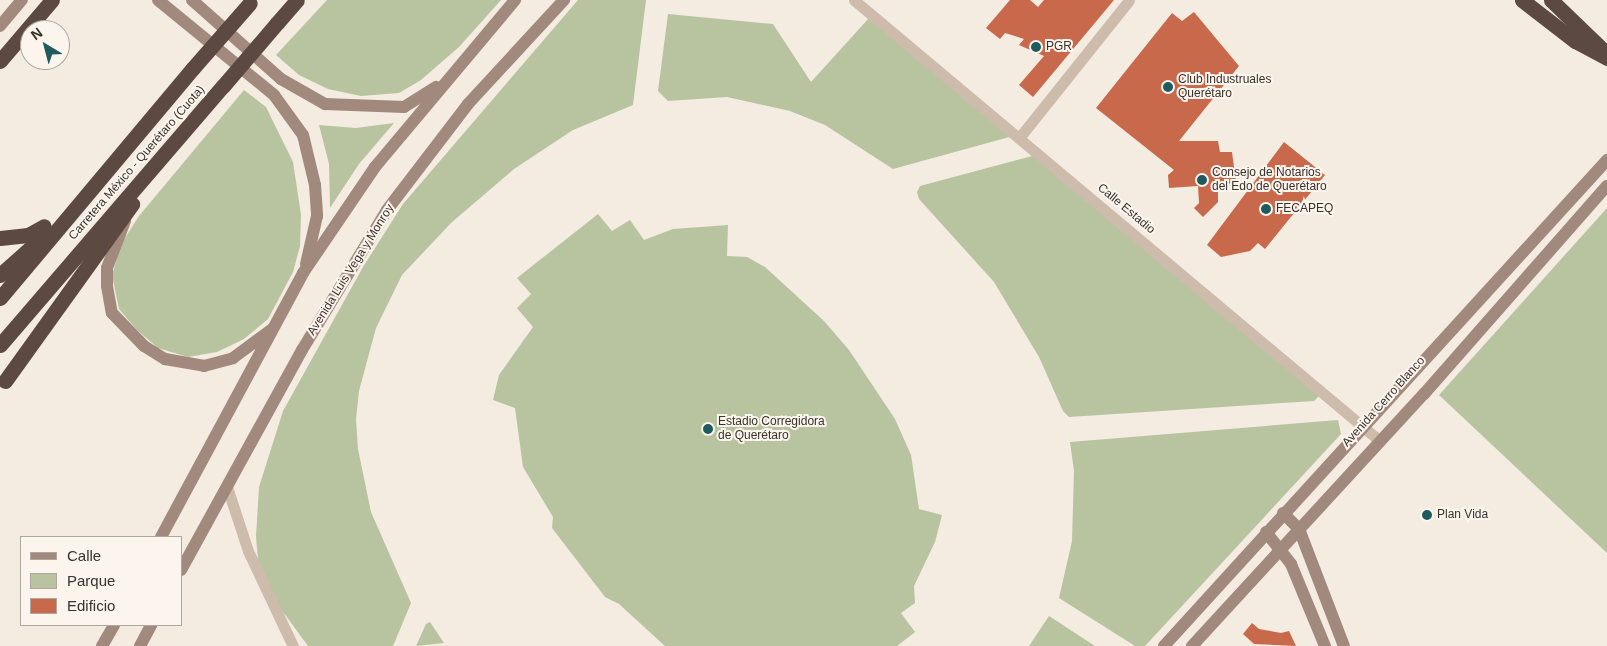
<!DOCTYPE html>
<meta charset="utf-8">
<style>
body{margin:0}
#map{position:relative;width:1607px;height:646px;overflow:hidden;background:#f4ebe1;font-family:Helvetica,sans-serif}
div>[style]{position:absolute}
.green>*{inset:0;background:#b8c4a0}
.building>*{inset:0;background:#c8694b}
.street>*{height:11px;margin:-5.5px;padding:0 5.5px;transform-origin:5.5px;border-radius:5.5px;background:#cdbbac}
.secondary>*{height:12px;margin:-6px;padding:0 6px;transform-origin:6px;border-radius:6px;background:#a18a7d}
.highway>*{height:15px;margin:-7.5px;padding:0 7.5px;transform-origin:7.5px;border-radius:7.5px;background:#5c4a42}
.highway-bridge>*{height:15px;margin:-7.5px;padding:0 7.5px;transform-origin:7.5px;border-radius:7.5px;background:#5c4a42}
.dots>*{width:14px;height:14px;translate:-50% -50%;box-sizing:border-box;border:2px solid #fbf5ee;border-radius:50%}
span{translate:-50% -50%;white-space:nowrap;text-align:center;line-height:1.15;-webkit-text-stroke:4px #fbf5ee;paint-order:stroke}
.poi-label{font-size:12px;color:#3b302b}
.left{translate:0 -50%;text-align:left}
.street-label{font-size:12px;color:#3b302b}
.legend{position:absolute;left:20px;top:536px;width:162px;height:90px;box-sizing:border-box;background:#fbf5ee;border:1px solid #aea6a0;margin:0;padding:6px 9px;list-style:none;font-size:15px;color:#3b302b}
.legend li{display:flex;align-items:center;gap:10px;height:25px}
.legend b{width:25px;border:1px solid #aea6a0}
.north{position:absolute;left:20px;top:20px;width:50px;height:50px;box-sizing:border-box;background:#fbf5ee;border:1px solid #aea6a0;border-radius:50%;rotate:323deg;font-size:14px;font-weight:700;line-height:20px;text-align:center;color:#3b302b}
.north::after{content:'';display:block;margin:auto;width:18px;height:22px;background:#1f5a5e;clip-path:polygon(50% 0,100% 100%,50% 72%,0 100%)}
</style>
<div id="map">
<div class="green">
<div style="clip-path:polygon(327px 0,501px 0,459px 47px,421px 80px,399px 93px,361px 96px,328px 89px,299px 75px,276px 55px)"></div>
<div style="clip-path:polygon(578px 0,646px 0,633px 105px,573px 130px,514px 169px,451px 223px,402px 275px,376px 328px,359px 391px,356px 419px,358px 449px,371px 512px,411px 603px,393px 646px,308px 646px,278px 605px,258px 560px,256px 537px,259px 487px,283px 411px,363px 267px,403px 204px)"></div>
<div style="clip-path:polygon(668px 14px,773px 24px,811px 82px,869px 18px,1013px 136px,893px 169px,825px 125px,790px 111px,727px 97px,668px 101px,658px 91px)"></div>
<div style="clip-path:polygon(244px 90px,266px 107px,293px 162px,301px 215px,300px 246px,293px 272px,268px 319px,244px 339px,217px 352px,188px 357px,158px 348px,137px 330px,119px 309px,112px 275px,121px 244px,139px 216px)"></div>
<div style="clip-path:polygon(394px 123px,359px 164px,330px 208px,329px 164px,319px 125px,356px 128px)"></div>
<div style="clip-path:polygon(1036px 155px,1319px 396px,1314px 401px,1069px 417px,1063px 411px,1039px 357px,994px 282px,919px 199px,917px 192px,920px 186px)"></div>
<div style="clip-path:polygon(1607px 208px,1607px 553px,1439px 395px)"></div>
<div style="clip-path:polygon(598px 214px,612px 231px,630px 220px,644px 240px,673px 229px,728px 225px,727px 256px,747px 257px,765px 267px,824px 321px,849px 350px,895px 419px,911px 455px,919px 509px,942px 515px,935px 542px,914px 586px,915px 603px,901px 613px,915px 632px,897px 646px,665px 646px,619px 604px,605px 597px,552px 528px,553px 517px,523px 467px,515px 408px,493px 400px,499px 375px,533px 327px,517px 308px,531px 294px,517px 278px)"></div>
<div style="clip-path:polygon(1338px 420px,1341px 434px,1145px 646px,1135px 646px,1059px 598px,1072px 541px,1074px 471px,1070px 442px)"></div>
<div style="clip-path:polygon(1049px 616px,1095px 646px,1029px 646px)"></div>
<div style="clip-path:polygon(430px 622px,444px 643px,416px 646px,426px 624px)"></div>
</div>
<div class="building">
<div style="clip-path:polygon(1010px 0,1030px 0,1038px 7px,1044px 0,1114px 0,1033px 97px,1019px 85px,1044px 56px,1019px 45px,1024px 39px,1005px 33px,1000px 39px,986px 28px)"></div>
<div style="clip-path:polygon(1194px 12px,1239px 66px,1179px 141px,1218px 141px,1220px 152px,1232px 152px,1236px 182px,1218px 187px,1218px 202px,1203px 217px,1194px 208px,1199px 203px,1198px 186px,1169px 188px,1168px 175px,1174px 170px,1096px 108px,1172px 13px,1182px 21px)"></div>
<div style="clip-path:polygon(1284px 142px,1325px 175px,1265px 249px,1258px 243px,1250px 251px,1221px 257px,1207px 245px)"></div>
<div style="clip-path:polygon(1252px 623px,1259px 629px,1281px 633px,1289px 631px,1296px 646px,1254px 644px,1243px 634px)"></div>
</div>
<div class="street">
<div style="left:854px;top:0;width:686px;rotate:39.98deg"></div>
<div style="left:1019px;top:138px;width:176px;rotate:-51.4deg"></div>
<div style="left:227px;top:487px;width:67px;rotate:71.8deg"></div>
<div style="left:248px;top:551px;width:105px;rotate:64.7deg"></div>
</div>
<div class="secondary">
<div style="left:158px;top:0;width:150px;rotate:39.3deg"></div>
<div style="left:274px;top:95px;width:49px;rotate:54.1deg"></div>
<div style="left:303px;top:135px;width:51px;rotate:76.5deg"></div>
<div style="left:315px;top:185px;width:31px;rotate:86deg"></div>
<div style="left:317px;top:216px;width:49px;rotate:102.9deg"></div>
<div style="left:192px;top:0;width:119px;rotate:41.6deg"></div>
<div style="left:281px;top:79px;width:51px;rotate:29.6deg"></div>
<div style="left:325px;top:104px;width:79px;rotate:2.2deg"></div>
<div style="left:404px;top:107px;width:38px;rotate:-32deg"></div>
<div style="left:0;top:26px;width:34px;rotate:-50deg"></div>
<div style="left:125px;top:221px;width:50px;rotate:111deg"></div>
<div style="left:107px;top:268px;width:18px;rotate:90deg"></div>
<div style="left:107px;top:286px;width:27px;rotate:80deg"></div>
<div style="left:112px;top:313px;width:46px;rotate:45.9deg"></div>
<div style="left:144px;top:346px;width:25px;rotate:32deg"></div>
<div style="left:165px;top:359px;width:40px;rotate:10deg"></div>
<div style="left:204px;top:366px;width:30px;rotate:-15deg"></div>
<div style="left:233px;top:358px;width:47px;rotate:-36.4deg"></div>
<div style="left:1283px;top:513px;width:23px;rotate:45deg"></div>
<div style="left:1299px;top:529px;width:125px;rotate:69deg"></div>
<div style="left:1266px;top:532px;width:41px;rotate:52deg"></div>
<div style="left:1291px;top:564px;width:89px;rotate:67.5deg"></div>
<div style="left:161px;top:537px;width:300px;rotate:-61.7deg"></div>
<div style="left:303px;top:273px;width:128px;rotate:-55.8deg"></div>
<div style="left:375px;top:167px;width:218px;rotate:-50deg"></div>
<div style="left:181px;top:570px;width:251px;rotate:-61.2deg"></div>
<div style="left:302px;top:350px;width:164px;rotate:-58.7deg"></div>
<div style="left:387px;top:210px;width:133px;rotate:-52.6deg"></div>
<div style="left:468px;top:104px;width:142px;rotate:-47.3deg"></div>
<div style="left:102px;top:646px;width:24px;rotate:-60deg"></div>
<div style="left:140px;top:646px;width:24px;rotate:-62deg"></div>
<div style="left:1164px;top:646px;width:658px;rotate:-47.65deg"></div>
<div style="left:1192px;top:646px;width:343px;rotate:-47.4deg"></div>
<div style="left:1424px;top:394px;width:277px;rotate:-48.7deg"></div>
</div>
<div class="highway">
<div style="left:1522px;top:0;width:67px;rotate:37.7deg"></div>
<div style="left:1575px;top:41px;width:36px;rotate:28deg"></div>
<div style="left:1551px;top:0;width:74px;rotate:43.9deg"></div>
<div style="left:277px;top:23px;width:30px;rotate:-49deg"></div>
<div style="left:0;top:61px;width:80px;rotate:-49.6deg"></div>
<div style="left:0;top:238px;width:28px;rotate:-6deg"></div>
<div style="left:28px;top:235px;width:18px;rotate:-29deg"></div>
<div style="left:0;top:275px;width:64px;rotate:-41.9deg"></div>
<div style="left:0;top:298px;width:300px;rotate:-50deg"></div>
<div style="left:0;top:345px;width:342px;rotate:-49.3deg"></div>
<div style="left:5px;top:381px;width:218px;rotate:-54.3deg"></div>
</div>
<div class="highway-bridge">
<div style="left:193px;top:68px;width:86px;rotate:-48.8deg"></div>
<div style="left:223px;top:86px;width:83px;rotate:-49.4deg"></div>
</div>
<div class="dots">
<div style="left:1036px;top:47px;background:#1f5a5e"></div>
<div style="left:1168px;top:87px;background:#1f5a5e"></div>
<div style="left:1202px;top:180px;background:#1f5a5e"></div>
<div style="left:1266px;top:209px;background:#1f5a5e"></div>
<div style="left:708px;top:429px;background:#1f5a5e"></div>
<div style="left:1427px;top:515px;background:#1f5a5e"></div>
</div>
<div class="poi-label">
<span class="left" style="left:1046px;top:47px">PGR</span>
<span class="left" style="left:1178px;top:87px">Club Industruales<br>Querétaro</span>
<span class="left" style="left:1212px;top:180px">Consejo de Notarios<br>del Edo de Querétaro</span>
<span class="left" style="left:1276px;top:209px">FECAPEQ</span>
<span class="left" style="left:718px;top:429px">Estadio Corregidora<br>de Querétaro</span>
<span class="left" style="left:1437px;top:515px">Plan Vida</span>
</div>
<div class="street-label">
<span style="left:137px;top:163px;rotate:-49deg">Carretera México - Querétaro (Cuota)</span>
<span style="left:1126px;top:209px;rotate:40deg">Calle Estadio</span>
<span style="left:351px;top:270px;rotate:-58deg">Avenida Luis Vega y Monroy</span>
<span style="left:1384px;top:402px;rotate:-48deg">Avenida Cerro Blanco</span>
</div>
<ul class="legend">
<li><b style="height:6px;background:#a18a7d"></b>Calle</li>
<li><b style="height:14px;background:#b8c4a0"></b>Parque</li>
<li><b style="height:14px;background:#c8694b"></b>Edificio</li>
</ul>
<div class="north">N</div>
</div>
